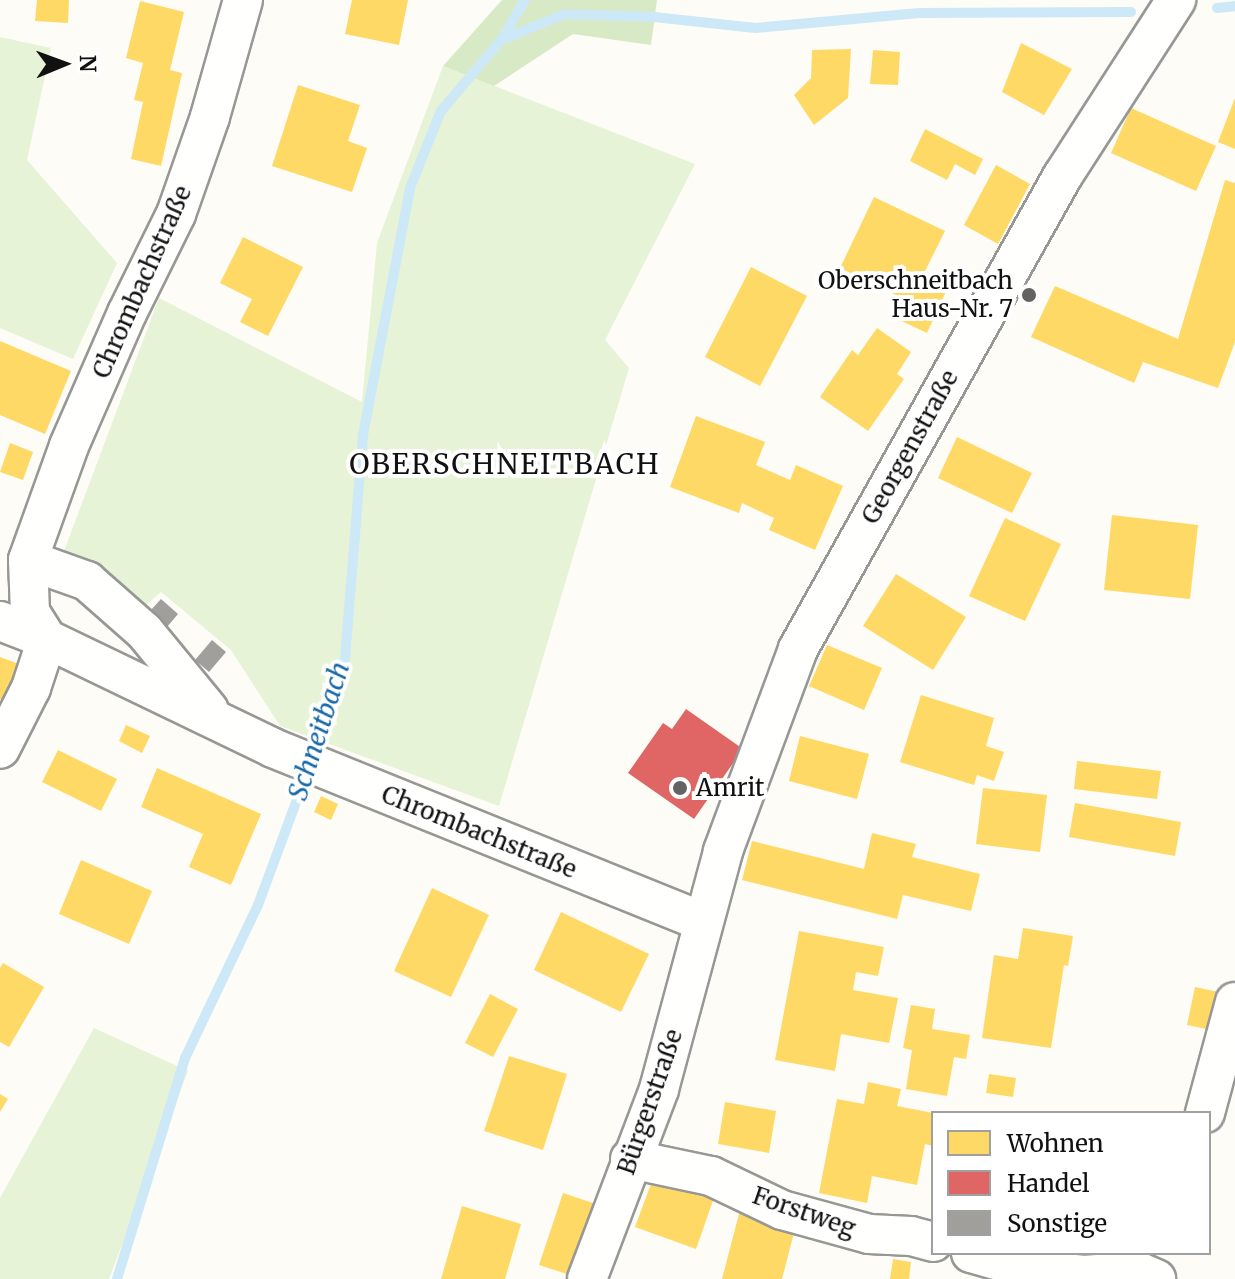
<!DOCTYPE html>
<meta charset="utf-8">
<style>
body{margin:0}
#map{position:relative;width:1235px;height:1279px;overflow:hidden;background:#fdfcf7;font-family:Merriweather,serif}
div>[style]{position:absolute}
.green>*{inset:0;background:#e7f3d7}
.forest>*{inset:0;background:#d8eac5}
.homes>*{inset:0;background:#ffd966}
.shops>*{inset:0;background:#e06666}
.stream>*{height:10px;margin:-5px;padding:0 5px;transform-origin:5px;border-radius:5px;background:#cde8f7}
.building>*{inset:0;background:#a19f9c}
.roads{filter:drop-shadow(2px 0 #979795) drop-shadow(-2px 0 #979795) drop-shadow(0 2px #979795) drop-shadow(0 -2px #979795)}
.minor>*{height:38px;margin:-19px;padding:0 19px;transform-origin:19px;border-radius:19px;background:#fffffe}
.dots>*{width:22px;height:22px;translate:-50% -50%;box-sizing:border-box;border:4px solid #fff;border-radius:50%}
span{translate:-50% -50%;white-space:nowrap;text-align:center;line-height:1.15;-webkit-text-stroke:8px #fff;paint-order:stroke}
.poi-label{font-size:24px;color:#111}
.right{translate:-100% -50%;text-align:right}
.left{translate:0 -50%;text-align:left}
.street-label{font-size:24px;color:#111}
.water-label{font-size:26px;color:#1768a6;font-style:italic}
.quarter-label{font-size:28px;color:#111;letter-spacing:2px}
.legend{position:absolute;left:931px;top:1111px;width:280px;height:144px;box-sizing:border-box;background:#fff;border:2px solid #a0a0a0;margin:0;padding:10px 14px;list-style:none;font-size:24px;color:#111}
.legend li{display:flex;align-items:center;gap:16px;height:40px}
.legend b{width:40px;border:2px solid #a0a0a0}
.north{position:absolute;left:24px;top:24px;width:80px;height:80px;-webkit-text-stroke:6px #fff;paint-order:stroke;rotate:89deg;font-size:22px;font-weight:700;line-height:32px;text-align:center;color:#111}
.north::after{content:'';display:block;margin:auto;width:28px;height:36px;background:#111;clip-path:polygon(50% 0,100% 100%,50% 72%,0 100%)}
</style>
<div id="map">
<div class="green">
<div style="clip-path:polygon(0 37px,51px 48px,27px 160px,117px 263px,73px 359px,0 328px)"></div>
<div style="clip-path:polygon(443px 66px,695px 164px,605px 340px,629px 368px,499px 806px,280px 726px,231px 650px,161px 592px,143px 608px,64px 551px,159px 298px,362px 402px,377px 243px)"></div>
<div style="clip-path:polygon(94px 1028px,188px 1071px,109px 1279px,0 1279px,0 1198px)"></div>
</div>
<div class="forest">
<div style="clip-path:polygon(502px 0,657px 0,651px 45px,573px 34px,494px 86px,443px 66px)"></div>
</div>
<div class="homes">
<div style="clip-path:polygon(37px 0,69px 0,68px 23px,35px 21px)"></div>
<div style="clip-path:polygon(352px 0,408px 0,399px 45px,345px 34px)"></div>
<div style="clip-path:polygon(140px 1px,184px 12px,170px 70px,182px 73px,161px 166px,131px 159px,143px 102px,134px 100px,143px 63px,126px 58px)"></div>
<div style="clip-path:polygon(1021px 43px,1072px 69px,1044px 115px,1002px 92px)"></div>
<div style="clip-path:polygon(851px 49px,848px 98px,814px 125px,794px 95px,811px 78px,812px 50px)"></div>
<div style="clip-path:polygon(873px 50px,900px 52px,898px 85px,870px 84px)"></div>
<div style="clip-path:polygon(298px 85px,360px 105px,348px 141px,367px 148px,352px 192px,272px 166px)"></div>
<div style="clip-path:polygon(1235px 98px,1235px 149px,1218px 142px)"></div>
<div style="clip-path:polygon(1131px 108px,1216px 146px,1196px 191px,1111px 153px)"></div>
<div style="clip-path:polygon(925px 129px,983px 159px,975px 175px,955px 164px,947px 180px,910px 161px)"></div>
<div style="clip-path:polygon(996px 165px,1030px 184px,998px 244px,964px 225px)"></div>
<div style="clip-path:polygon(1225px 180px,1235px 183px,1235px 342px,1218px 388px,1143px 362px,1134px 383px,1031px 337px,1055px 286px,1178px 339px)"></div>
<div style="clip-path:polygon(874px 197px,945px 231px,924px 273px,949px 285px,927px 333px,891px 316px,900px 297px,840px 268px)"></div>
<div style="clip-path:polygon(243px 237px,303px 267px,268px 336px,240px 322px,252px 299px,220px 283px)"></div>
<div style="clip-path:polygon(751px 267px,807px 296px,760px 386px,705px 357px)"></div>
<div style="clip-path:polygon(877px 328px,911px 352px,897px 374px,904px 379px,868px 431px,820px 397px,852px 350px,858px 355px)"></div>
<div style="clip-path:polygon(0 341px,71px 371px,45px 434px,0 415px)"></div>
<div style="clip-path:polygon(696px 416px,765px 442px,756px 465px,790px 480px,796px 465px,843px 486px,815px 550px,769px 530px,774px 518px,742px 503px,739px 513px,670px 487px)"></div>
<div style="clip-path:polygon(957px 437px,1032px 473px,1012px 513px,938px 478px)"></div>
<div style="clip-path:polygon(10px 443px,33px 452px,23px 480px,0 472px)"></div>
<div style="clip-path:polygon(1112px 515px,1198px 525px,1190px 599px,1104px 590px)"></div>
<div style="clip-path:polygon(1005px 518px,1061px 544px,1025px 621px,969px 596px)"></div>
<div style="clip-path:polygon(896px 574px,966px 617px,933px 670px,863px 626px)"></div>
<div style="clip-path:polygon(827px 645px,882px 668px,864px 710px,809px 686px)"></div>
<div style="clip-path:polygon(0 657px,19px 664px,5px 701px,0 699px)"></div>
<div style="clip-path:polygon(921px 695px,994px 718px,986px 746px,1004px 752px,994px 781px,977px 775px,974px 785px,900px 762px)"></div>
<div style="clip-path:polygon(126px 725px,150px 736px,142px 753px,119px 741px)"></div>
<div style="clip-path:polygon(800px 736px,869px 754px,857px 799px,789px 781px)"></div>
<div style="clip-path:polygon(58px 750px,117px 779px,101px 811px,42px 782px)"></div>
<div style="clip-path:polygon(1077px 761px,1161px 771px,1157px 799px,1074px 789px)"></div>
<div style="clip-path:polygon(157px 768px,261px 814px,231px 885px,189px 867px,203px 834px,141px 807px)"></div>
<div style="clip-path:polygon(983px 788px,1047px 795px,1040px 852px,976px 844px)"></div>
<div style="clip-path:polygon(321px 796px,338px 804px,331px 820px,314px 812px)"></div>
<div style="clip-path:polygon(1075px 803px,1181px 822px,1175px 856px,1069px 837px)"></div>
<div style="clip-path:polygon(872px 833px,916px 844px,912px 857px,980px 874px,971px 911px,903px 895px,897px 919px,742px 880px,752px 841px,864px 869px)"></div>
<div style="clip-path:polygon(81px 860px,152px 891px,129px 944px,59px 914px)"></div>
<div style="clip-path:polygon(432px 888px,489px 915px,451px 997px,394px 971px)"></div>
<div style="clip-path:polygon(561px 912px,649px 954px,621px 1012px,534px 970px)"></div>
<div style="clip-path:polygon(1023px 928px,1073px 936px,1068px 966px,1064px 965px,1051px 1048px,982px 1038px,994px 955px,1018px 959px)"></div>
<div style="clip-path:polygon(799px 931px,884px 947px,878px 976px,856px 972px,853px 990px,898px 998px,889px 1043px,841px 1034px,835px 1071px,775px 1060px)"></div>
<div style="clip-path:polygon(3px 963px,44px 987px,9px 1047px,0 1042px,0 968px)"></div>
<div style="clip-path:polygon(1195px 987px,1223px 993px,1216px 1031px,1187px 1025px)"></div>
<div style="clip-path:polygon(490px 994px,518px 1009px,493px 1057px,465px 1043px)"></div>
<div style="clip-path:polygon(911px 1005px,935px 1009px,932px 1029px,970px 1035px,966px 1059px,954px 1057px,947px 1096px,906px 1089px,912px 1050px,903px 1048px)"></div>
<div style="clip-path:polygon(509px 1056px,567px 1074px,543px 1150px,484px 1131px)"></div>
<div style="clip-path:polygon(989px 1074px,1016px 1078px,1013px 1097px,986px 1093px)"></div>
<div style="clip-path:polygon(868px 1082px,901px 1089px,897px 1106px,933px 1113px,933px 1146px,925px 1144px,917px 1185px,872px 1176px,867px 1203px,819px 1193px,837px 1099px,864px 1104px)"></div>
<div style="clip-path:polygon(0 1094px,8px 1099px,0 1112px)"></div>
<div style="clip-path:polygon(725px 1102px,776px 1111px,769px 1153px,718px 1144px)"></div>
<div style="clip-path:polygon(655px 1173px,715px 1195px,696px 1249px,635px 1227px)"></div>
<div style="clip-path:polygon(563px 1193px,599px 1205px,576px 1277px,539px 1265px)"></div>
<div style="clip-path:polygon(462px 1206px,521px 1224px,505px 1279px,441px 1279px)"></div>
<div style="clip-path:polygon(740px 1210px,796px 1225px,782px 1279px,722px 1279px)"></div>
<div style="clip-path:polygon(893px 1259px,911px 1262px,909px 1279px,890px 1279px)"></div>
</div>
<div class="shops">
<div style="clip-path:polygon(686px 709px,743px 749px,694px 819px,628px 773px,663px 723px,672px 729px)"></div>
</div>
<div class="stream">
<div style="left:1217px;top:8px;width:18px;rotate:-6deg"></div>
<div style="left:501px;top:40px;width:47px;rotate:-59deg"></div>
<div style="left:314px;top:755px;width:89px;rotate:-70.3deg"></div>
<div style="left:344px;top:671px;width:237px;rotate:-85.4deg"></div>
<div style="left:363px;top:435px;width:251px;rotate:-79.2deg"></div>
<div style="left:410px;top:188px;width:83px;rotate:-68.1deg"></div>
<div style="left:441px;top:111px;width:93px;rotate:-49.8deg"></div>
<div style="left:501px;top:40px;width:69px;rotate:-22.1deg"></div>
<div style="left:565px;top:14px;width:89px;rotate:1.9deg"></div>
<div style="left:654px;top:17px;width:102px;rotate:6.2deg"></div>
<div style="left:755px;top:28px;width:165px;rotate:-5.2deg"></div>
<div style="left:919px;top:13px;width:212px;rotate:-0.3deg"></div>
<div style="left:117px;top:1279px;width:231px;rotate:-72.9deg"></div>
<div style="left:185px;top:1058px;width:170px;rotate:-64.5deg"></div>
<div style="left:258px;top:905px;width:144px;rotate:-69.7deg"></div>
</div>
<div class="building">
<div style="clip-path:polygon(161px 599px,178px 614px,167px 627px,150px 611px)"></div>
<div style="clip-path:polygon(212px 640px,226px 652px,209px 672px,195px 660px)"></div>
</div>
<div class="roads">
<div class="minor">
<div style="left:243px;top:0;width:122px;rotate:105.8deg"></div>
<div style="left:210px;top:117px;width:103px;rotate:109.3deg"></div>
<div style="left:176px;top:214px;width:110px;rotate:116.3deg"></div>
<div style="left:127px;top:313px;width:145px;rotate:113.6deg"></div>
<div style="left:69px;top:446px;width:121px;rotate:109.8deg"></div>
<div style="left:28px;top:560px;width:52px;rotate:87.8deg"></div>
<div style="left:30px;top:612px;width:32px;rotate:58deg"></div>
<div style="left:47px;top:639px;width:251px;rotate:25.7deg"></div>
<div style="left:273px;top:748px;width:462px;rotate:22deg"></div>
<div style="left:28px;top:560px;width:63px;rotate:19.6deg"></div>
<div style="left:87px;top:581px;width:76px;rotate:41.3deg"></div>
<div style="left:144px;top:631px;width:102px;rotate:50.6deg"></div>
<div style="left:0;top:621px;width:50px;rotate:21deg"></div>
<div style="left:47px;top:639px;width:52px;rotate:108.1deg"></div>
<div style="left:31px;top:688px;width:68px;rotate:116.9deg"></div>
<div style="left:1205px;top:1113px;width:115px;rotate:-74.9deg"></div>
<div style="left:630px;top:1159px;width:83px;rotate:11.9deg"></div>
<div style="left:711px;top:1176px;width:79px;rotate:25.6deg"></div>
<div style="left:782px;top:1210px;width:90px;rotate:15.4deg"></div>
<div style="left:869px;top:1234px;width:42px;rotate:2.7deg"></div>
<div style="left:911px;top:1236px;width:23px;rotate:15deg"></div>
<div style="left:971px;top:1253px;width:58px;rotate:15.9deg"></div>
<div style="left:1027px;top:1269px;width:57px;rotate:6deg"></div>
<div style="left:1084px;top:1275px;width:54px;rotate:-4.2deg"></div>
<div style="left:1138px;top:1271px;width:20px;rotate:24deg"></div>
<div style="left:587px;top:1279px;width:203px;rotate:-69.2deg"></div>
<div style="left:659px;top:1089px;width:246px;rotate:-74.9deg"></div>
<div style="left:723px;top:851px;width:215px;rotate:-69.6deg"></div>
<div style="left:798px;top:649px;width:541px;rotate:-60.78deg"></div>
<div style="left:1062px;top:177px;width:211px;rotate:-57.2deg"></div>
</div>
</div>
<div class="dots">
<div style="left:1029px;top:295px;background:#646362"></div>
<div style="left:680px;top:788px;background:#646362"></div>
</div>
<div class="poi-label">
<span class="right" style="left:1013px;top:295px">Oberschneitbach<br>Haus-Nr. 7</span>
<span class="left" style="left:696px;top:788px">Amrit</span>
</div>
<div class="street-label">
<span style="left:142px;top:282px;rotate:-66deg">Chrombachstraße</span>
<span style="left:910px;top:447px;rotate:-61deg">Georgenstraße</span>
<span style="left:479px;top:832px;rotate:22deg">Chrombachstraße</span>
<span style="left:650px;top:1102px;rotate:-71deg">Bürgerstraße</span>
<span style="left:804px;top:1212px;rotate:19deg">Forstweg</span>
</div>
<div class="water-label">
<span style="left:319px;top:731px;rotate:-72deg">Schneitbach</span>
</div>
<div class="quarter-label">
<span style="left:505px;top:464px">OBERSCHNEITBACH</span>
</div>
<ul class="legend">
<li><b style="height:22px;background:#ffd966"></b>Wohnen</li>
<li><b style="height:22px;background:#e06666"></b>Handel</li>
<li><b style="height:22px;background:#a19f9c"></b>Sonstige</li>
</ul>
<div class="north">N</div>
</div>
